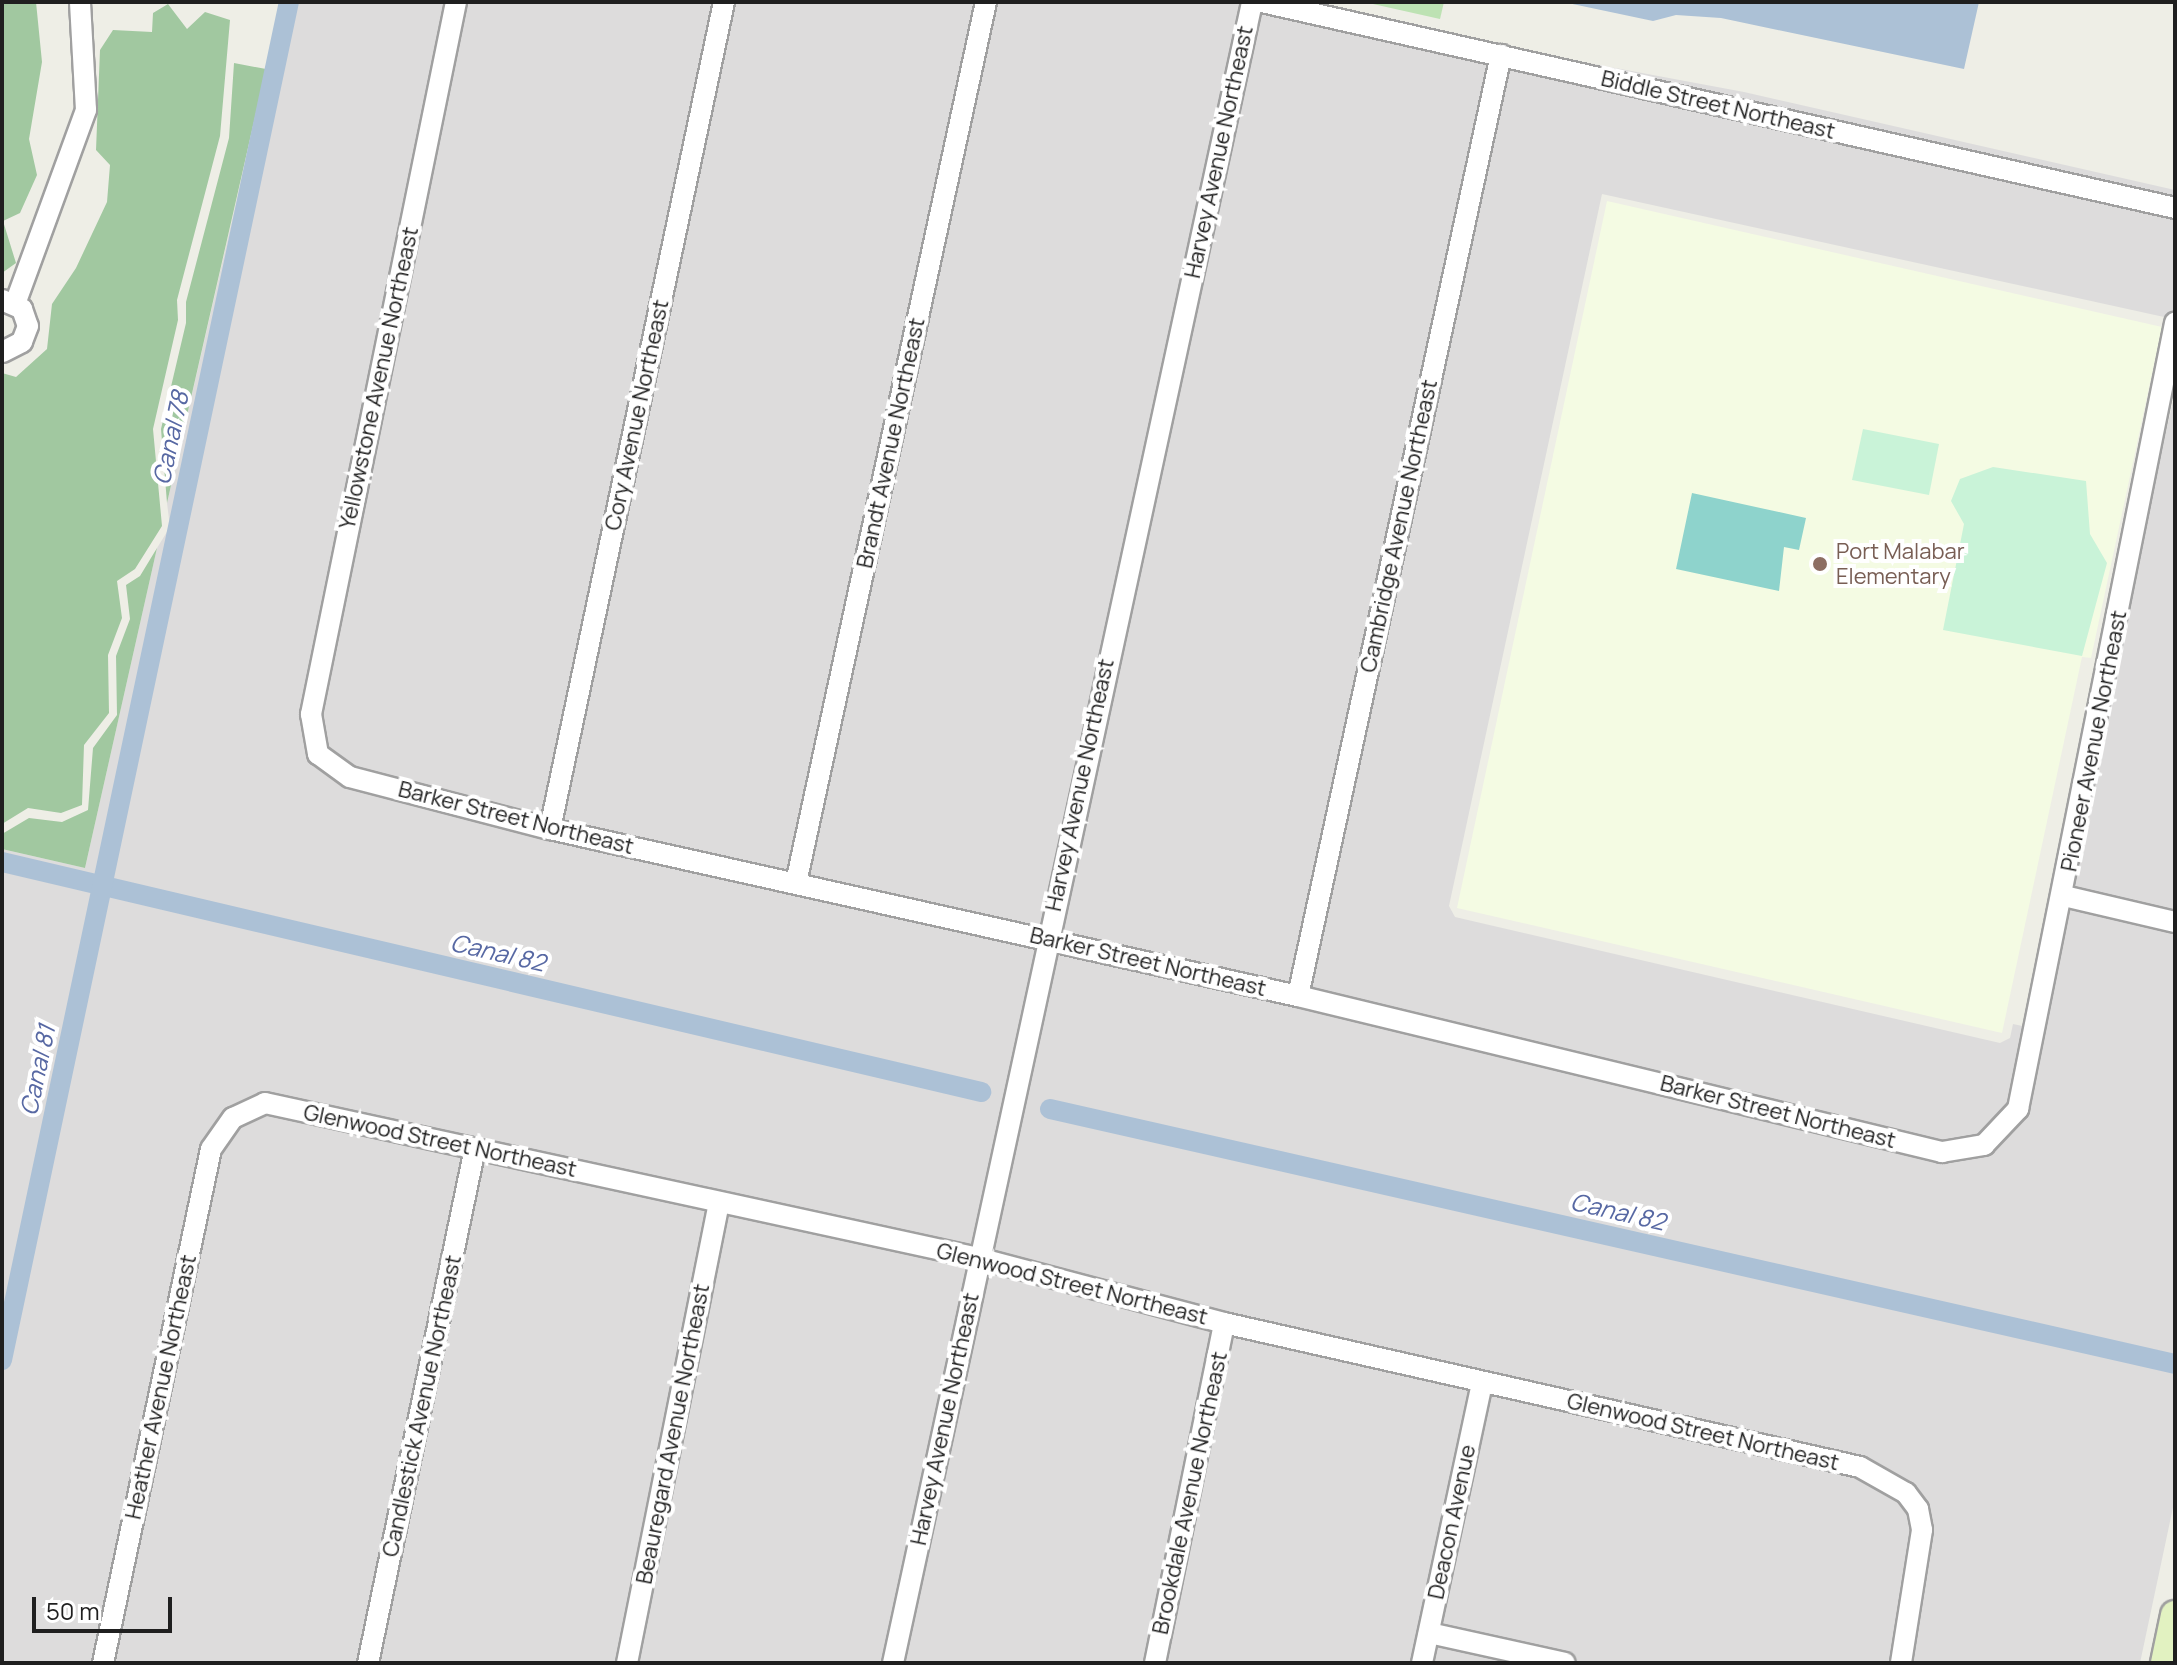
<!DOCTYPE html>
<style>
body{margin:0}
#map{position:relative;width:2177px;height:1665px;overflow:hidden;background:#eeeee6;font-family:Manrope,sans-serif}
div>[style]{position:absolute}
.residential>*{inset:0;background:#dddcdc}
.education>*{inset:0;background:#f4fbe3}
.grass>*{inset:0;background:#bde2b3}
.forest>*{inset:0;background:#a1c8a0}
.park>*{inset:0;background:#c9f3d8}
.pitch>*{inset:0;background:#8ed3cc}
.water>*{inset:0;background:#acc1d6}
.canal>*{height:20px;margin:-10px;padding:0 10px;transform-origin:10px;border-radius:10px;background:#acc1d6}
.roads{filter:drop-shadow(2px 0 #a0a0a0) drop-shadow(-2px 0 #a0a0a0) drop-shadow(0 2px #a0a0a0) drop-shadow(0 -2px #a0a0a0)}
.minor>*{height:20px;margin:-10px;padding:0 10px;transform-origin:10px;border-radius:10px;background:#fff}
.secondary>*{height:28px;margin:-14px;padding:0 14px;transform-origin:14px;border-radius:14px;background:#e2f2c1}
.dots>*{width:22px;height:22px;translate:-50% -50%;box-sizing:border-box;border:4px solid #fff;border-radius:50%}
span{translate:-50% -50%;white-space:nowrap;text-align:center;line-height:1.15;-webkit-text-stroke:8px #fff;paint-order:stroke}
.street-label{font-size:22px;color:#1f1f1f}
.education-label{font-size:22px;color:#785e54}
.left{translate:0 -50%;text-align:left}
.water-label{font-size:24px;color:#5768a3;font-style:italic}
.frame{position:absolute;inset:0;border:4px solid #1f1f1f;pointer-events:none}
.scale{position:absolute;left:32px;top:1597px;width:140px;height:36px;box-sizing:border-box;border:4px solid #1f1f1f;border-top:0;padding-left:10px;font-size:24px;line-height:28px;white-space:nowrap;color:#1f1f1f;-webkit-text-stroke:6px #fff;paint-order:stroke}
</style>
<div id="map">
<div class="residential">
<div style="clip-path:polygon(282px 2px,1310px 2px,1460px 39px,1744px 92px,2175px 190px,2175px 339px,2164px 317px,1602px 194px,1449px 906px,1455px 917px,2000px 1043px,2010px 1038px,2013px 1024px,2027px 1027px,2175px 393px,2175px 1498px,2140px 1663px,2px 1663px,2px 849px,85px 868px,157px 548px,170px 527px,167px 503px)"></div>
</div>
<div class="education">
<div style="clip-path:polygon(1607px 201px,2162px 327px,2091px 658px,2082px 657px,2002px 1033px,1457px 908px)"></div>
</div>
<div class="grass">
<div style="clip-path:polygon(1364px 2px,1444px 2px,1440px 19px)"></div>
</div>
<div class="forest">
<div style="clip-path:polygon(2px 2px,36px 2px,42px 62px,29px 139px,37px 175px,20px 213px,3px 221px,16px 263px,2px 273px)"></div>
<div style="clip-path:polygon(168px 4px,187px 29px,205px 12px,230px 20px,220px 136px,177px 300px,178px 320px,153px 429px,162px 526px,135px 569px,117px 581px,122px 618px,108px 655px,109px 713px,84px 745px,82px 805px,61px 813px,28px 808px,2px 824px,2px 373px,16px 377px,47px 349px,52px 304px,76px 268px,107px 202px,110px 165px,96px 150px,100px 50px,113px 30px,152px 32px,153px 13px)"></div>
<div style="clip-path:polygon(234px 63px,266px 69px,167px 503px,161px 429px,186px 323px,186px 302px,229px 138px)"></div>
<div style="clip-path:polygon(157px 548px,85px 868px,2px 849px,2px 834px,29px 818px,62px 822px,88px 810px,93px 748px,117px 715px,116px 656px,130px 619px,126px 585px,140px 576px)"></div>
</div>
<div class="park">
<div style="clip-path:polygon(1863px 429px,1939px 444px,1929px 495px,1852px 480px)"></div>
<div style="clip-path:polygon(1993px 467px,2086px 481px,2090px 534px,2107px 563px,2082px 656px,1943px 630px,1964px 524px,1951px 501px,1960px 479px)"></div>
</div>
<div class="pitch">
<div style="clip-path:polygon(1692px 493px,1806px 518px,1799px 550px,1784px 547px,1779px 591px,1676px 569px)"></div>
</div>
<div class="water">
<div style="clip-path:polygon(1563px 2px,1979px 2px,1964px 69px,1721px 18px,1676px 15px,1653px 21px)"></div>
</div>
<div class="canal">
<div style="left:2px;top:862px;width:1006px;rotate:13.22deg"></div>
<div style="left:1050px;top:1109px;width:1154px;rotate:12.77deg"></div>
<div style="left:2px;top:1360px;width:1388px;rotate:-78.07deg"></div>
</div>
<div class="roads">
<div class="minor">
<div style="left:456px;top:2px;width:727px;rotate:101.51deg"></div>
<div style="left:311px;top:714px;width:41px;rotate:80.1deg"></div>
<div style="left:318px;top:754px;width:39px;rotate:36deg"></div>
<div style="left:350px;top:777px;width:207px;rotate:14.6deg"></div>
<div style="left:550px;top:829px;width:766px;rotate:12.59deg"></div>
<div style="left:1298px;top:996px;width:663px;rotate:13.62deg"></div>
<div style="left:1942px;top:1152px;width:43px;rotate:-9.5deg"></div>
<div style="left:1984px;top:1145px;width:50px;rotate:-46.6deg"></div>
<div style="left:2018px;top:1109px;width:802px;rotate:-78.7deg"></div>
<div style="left:1262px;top:2px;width:936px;rotate:12.71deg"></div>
<div style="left:2px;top:300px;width:22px;rotate:24deg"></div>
<div style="left:22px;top:309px;width:18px;rotate:71deg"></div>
<div style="left:28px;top:326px;width:17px;rotate:111deg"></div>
<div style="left:22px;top:342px;width:22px;rotate:153deg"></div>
<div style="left:15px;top:304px;width:207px;rotate:-69.9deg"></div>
<div style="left:86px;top:110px;width:108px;rotate:-93.2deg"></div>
<div style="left:550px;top:829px;width:845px;rotate:-78.12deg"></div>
<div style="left:796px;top:883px;width:901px;rotate:-77.83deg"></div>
<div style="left:2064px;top:896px;width:114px;rotate:13.2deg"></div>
<div style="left:1298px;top:996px;width:963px;rotate:-77.83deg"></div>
<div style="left:1429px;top:1633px;width:139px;rotate:12.4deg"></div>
<div style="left:103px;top:1663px;width:525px;rotate:-78.13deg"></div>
<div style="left:211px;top:1149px;width:38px;rotate:-55deg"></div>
<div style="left:233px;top:1118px;width:35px;rotate:-25deg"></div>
<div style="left:265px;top:1103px;width:730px;rotate:12.26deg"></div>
<div style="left:978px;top:1258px;width:254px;rotate:14.8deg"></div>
<div style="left:1224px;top:1323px;width:652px;rotate:12.76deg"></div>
<div style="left:1860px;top:1467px;width:53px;rotate:29.5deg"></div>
<div style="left:1906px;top:1493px;width:20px;rotate:53deg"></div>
<div style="left:1918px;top:1509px;width:21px;rotate:79deg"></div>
<div style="left:1922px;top:1530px;width:135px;rotate:99deg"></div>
<div style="left:368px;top:1663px;width:526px;rotate:-78.26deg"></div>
<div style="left:627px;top:1663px;width:468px;rotate:-78.7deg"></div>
<div style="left:893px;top:1663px;width:1699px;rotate:-77.8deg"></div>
<div style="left:1155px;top:1663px;width:347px;rotate:-78.5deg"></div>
<div style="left:1422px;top:1663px;width:287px;rotate:-77.9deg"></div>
</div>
<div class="secondary">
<div style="left:2165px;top:1663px;width:49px;rotate:-78.2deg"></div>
</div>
</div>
<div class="dots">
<div style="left:1820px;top:564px;background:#8d6e63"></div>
</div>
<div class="street-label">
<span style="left:1718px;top:105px;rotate:13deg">Biddle Street Northeast</span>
<span style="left:1219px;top:152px;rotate:-78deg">Harvey Avenue Northeast</span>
<span style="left:379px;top:378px;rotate:-78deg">Yellowstone Avenue Northeast</span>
<span style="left:637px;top:415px;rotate:-78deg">Cory Avenue Northeast</span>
<span style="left:891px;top:443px;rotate:-78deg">Brandt Avenue Northeast</span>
<span style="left:1399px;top:526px;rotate:-78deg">Cambridge Avenue Northeast</span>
<span style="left:2094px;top:741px;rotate:-79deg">Pioneer Avenue Northeast</span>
<span style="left:1080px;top:785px;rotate:-78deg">Harvey Avenue Northeast</span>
<span style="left:516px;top:818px;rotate:14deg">Barker Street Northeast</span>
<span style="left:1148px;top:962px;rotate:13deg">Barker Street Northeast</span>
<span style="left:1778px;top:1112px;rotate:14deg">Barker Street Northeast</span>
<span style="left:440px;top:1141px;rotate:12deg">Glenwood Street Northeast</span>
<span style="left:1072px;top:1284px;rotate:14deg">Glenwood Street Northeast</span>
<span style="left:161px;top:1387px;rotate:-78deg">Heather Avenue Northeast</span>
<span style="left:422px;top:1406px;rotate:-78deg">Candlestick Avenue Northeast</span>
<span style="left:945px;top:1419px;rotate:-78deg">Harvey Avenue Northeast</span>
<span style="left:1703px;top:1432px;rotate:13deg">Glenwood Street Northeast</span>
<span style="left:673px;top:1434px;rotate:-79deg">Beauregard Avenue Northeast</span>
<span style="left:1190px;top:1493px;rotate:-78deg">Brookdale Avenue Northeast</span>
<span style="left:1452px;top:1522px;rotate:-78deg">Deacon Avenue</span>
</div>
<div class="education-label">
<span class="left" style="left:1836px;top:564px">Port Malabar<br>Elementary</span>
</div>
<div class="water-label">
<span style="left:170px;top:438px;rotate:-78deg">Canal 78</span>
<span style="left:498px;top:952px;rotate:13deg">Canal 82</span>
<span style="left:37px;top:1070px;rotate:-78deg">Canal 81</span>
<span style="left:1618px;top:1211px;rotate:13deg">Canal 82</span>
</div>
<div class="frame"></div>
<div class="scale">50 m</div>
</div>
